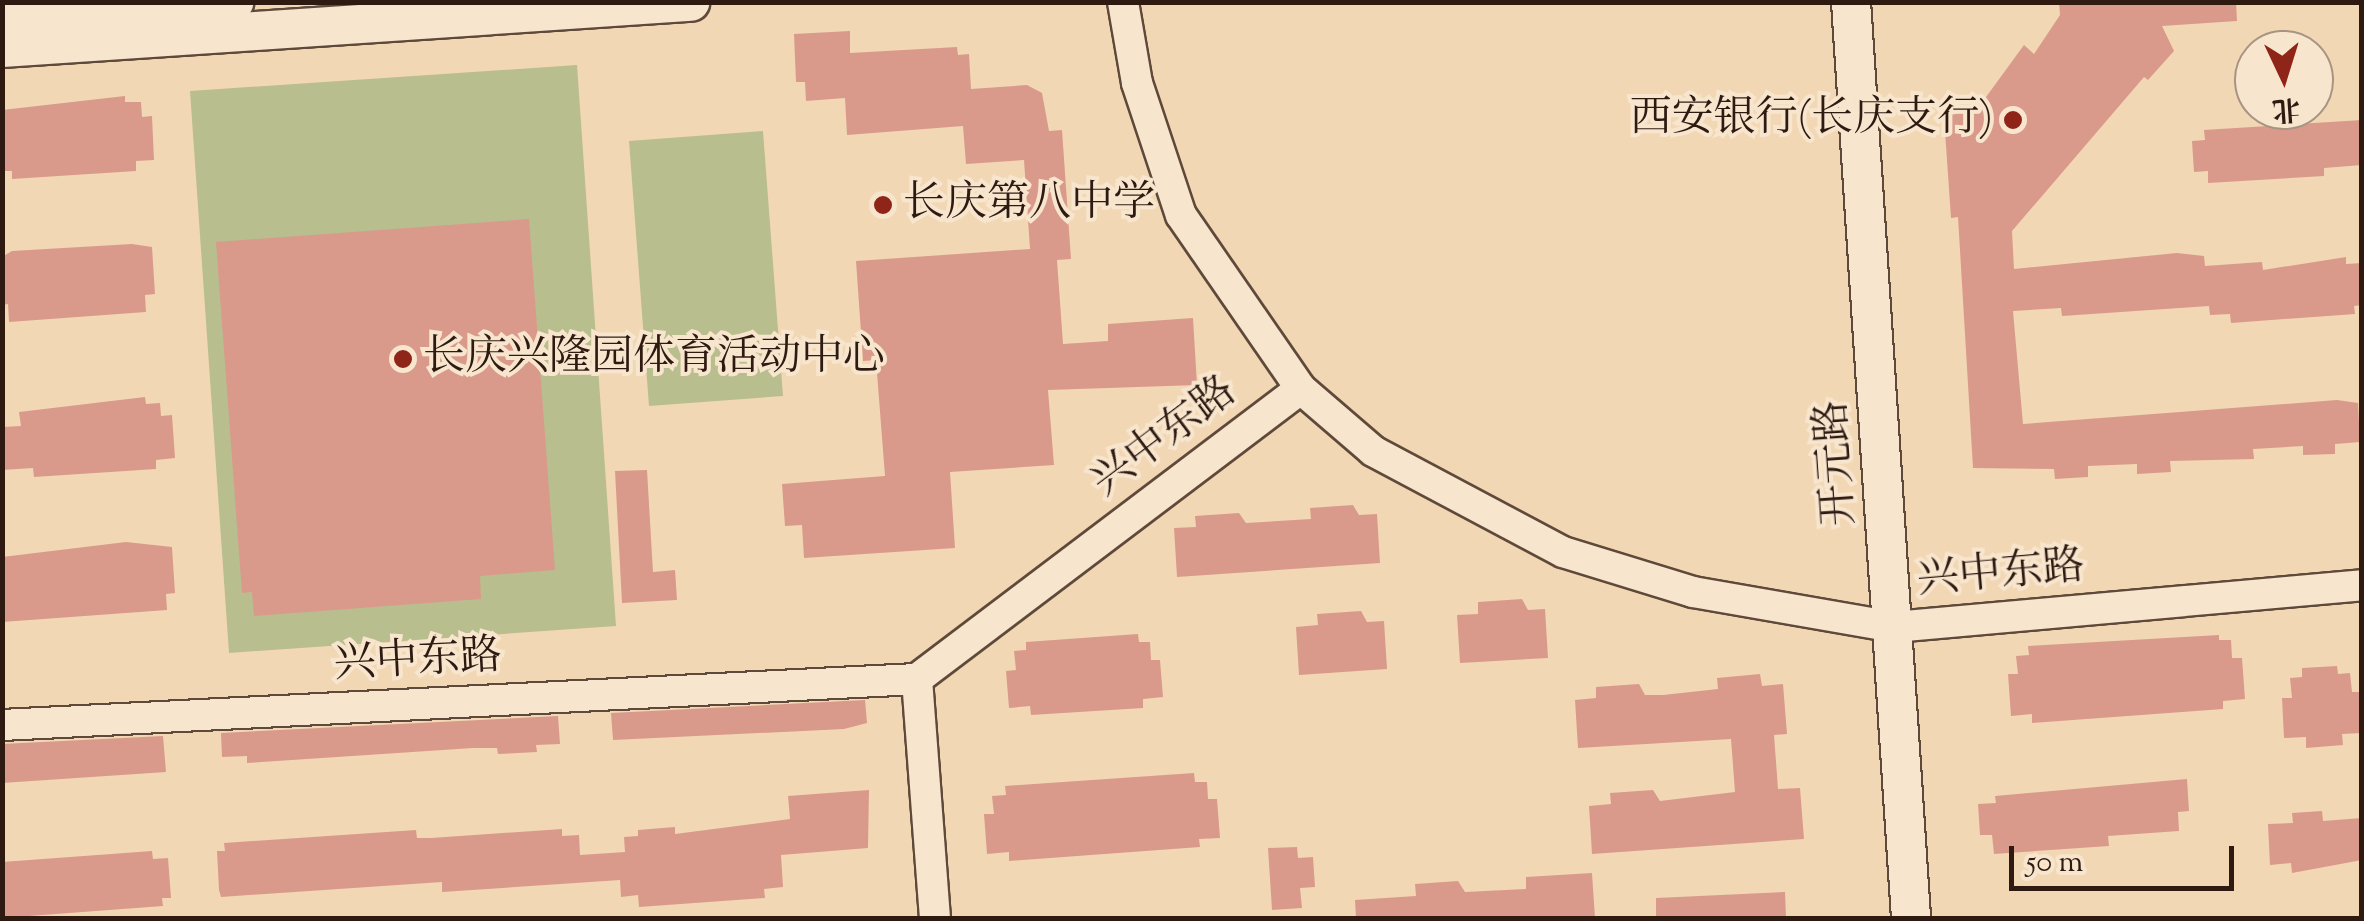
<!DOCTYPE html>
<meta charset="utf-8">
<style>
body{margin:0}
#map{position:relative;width:2364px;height:921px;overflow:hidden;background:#f2d7b4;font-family:"Sorts Mill Goudy","Noto Serif SC",serif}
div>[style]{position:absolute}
.green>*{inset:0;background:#b9be8e}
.building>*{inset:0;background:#d99a8b}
.roads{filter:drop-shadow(2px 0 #5f493a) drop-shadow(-2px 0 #5f493a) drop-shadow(0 2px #5f493a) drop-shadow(0 -2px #5f493a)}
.minor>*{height:30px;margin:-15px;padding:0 15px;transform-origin:15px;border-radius:15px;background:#f7e5ce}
.tertiary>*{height:38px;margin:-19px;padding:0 19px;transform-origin:19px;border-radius:19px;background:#f7e5ce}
.dots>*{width:28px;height:28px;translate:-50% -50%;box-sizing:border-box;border:5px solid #f7e5ce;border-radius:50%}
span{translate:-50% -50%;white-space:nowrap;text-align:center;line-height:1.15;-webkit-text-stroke:8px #f7e5ce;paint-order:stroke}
.poi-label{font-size:42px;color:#2e1a11}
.right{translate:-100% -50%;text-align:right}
.left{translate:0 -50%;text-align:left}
.street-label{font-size:42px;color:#2e1a11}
.frame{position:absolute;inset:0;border:5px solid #2e1a11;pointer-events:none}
.north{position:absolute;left:2234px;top:30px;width:100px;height:100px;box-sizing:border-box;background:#f7e5ce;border:2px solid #a79482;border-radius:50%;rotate:176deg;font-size:28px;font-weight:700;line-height:40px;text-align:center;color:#2e1a11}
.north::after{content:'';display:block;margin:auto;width:35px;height:45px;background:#8f2418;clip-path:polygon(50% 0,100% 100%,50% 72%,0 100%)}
.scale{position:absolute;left:2009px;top:846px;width:225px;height:45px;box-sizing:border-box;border:5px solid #2e1a11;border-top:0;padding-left:12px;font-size:30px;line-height:35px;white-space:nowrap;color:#2e1a11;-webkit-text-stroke:8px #f7e5ce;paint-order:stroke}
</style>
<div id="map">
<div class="green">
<div style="clip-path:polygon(577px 65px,616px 626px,229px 653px,190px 91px)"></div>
<div style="clip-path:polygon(763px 131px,783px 396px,649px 406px,629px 141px)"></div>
</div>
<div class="building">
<div style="clip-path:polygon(2059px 2px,2236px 2px,2237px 21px,2162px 26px,2174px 51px,2148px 80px,2144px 77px,2012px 231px,2014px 269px,2177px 253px,2204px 256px,2205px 266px,2262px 262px,2263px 270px,2346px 257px,2346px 264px,2362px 263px,2362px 305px,2354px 306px,2355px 314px,2231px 323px,2230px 314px,2210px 315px,2209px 306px,2062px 316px,2061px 308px,2013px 311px,2023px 424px,2337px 400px,2358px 403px,2360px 442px,2335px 444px,2335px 454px,2303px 455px,2303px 446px,2253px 449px,2254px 459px,2170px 461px,2171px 472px,2137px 474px,2137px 464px,2088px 466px,2088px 477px,2055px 479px,2054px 469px,1973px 468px,1958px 217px,1951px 218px,1944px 117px,1978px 108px,2024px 45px,2034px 54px,2060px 15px)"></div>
<div style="clip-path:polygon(850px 31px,850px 53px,957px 47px,958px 55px,969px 54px,971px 89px,1027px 85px,1042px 93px,1049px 131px,1062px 130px,1071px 259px,1057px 260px,1063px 344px,1108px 341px,1108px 324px,1193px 318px,1197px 385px,1048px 390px,1054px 465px,950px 472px,955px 548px,804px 558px,802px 525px,785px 526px,782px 484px,885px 476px,876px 360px,863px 361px,856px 261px,1030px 249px,1024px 160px,966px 164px,963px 126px,847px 135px,845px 98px,806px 101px,805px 82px,796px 82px,794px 34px)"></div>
<div style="clip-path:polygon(125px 96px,125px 102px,141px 102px,142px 117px,152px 116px,154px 160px,136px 161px,136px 171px,12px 179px,12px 171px,2px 171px,2px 110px)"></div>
<div style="clip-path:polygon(2362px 120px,2362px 165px,2324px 168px,2324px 176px,2208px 183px,2208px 171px,2194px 172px,2192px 141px,2205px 140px,2204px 130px)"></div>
<div style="clip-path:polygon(529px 219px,555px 570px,480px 576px,481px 599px,254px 616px,252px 592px,242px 593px,216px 242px)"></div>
<div style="clip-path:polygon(132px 244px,152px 247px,155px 294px,145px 295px,146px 312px,9px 322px,8px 304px,2px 305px,2px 257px,12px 251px)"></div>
<div style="clip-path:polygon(145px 397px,146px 404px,160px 403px,161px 416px,172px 415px,175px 458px,156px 460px,156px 469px,34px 477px,33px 468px,2px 470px,2px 427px,21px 426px,19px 412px)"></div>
<div style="clip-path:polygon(647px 470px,653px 572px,675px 570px,677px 600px,622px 603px,615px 471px)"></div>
<div style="clip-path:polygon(1353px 505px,1359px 515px,1377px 514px,1380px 563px,1177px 577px,1174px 528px,1196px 527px,1195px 516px,1239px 513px,1246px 523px,1311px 519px,1310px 508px)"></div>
<div style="clip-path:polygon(126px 542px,172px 547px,175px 593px,166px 594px,167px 610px,2px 622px,2px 557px)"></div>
<div style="clip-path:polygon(1522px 599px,1528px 610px,1545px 609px,1548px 658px,1460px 663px,1457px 615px,1478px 614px,1478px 602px)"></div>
<div style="clip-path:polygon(1361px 611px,1367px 622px,1384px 621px,1387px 669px,1299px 675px,1296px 627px,1318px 625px,1317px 614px)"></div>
<div style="clip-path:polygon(1138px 634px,1139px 642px,1150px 642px,1151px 660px,1160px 660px,1163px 697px,1143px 699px,1143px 708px,1031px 715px,1030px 706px,1009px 708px,1006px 671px,1016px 670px,1014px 651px,1026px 650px,1026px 642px)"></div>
<div style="clip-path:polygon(2219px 635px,2219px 640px,2231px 640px,2232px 658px,2242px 658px,2245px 699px,2223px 701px,2223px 709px,2032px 723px,2032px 714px,2011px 716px,2008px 674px,2018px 674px,2016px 656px,2029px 655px,2028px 646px)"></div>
<div style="clip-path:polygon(2337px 666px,2338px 674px,2350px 673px,2352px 692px,2362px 692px,2362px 733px,2342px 734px,2343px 745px,2306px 748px,2306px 737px,2284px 738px,2282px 698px,2292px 698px,2290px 678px,2302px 677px,2302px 668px)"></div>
<div style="clip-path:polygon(1760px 674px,1762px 686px,1783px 684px,1787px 734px,1774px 735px,1778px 789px,1800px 788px,1804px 839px,1592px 854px,1589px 806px,1611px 804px,1610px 793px,1653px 790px,1660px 801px,1735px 792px,1731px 739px,1578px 748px,1575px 700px,1596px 698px,1596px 687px,1639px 684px,1645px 695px,1663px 695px,1718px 689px,1717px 678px)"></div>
<div style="clip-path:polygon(865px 700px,867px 723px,844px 729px,613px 740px,611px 713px)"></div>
<div style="clip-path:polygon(558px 716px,560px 744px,536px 745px,537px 752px,498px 754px,497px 748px,473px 748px,247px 763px,247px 756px,222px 757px,221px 733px)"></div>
<div style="clip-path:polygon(163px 736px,166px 772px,2px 783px,2px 744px)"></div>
<div style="clip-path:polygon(1194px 773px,1195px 782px,1207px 782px,1208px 799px,1217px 799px,1220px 838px,1199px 839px,1200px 847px,1009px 861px,1009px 852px,987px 854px,984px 814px,994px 814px,992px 796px,1006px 795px,1005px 786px)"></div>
<div style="clip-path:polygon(2187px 779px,2189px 811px,2178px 812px,2179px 831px,2108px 836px,2109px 846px,1994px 854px,1992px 835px,1980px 835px,1978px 804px,1996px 803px,1995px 796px)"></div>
<div style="clip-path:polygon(869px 790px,868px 848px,781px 855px,783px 887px,764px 889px,765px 898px,639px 907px,638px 895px,621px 897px,620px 880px,442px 892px,442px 882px,221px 897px,219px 890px,217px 851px,225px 851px,224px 843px,416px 830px,417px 838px,431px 838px,562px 829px,562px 836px,579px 835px,580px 855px,625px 852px,624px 837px,638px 836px,638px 830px,675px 827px,675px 834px,790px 819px,788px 796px)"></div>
<div style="clip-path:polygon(2322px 811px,2323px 821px,2362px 818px,2362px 860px,2292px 873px,2291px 863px,2270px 865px,2268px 824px,2293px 823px,2292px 813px)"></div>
<div style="clip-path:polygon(1297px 847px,1298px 858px,1313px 857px,1315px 887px,1300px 888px,1302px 908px,1272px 910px,1268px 848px)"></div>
<div style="clip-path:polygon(152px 851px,153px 859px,168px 858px,171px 898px,162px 898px,163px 906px,2px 918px,2px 862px)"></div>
<div style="clip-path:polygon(1592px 873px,1595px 918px,1356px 918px,1355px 900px,1416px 896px,1415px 884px,1458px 881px,1465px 892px,1526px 889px,1526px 877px)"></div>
<div style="clip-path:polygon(1785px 892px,1786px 918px,1656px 918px,1656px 898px)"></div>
</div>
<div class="roads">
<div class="minor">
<div style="left:1123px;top:2px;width:82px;rotate:80.2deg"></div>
<div style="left:1137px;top:83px;width:139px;rotate:71.6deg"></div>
<div style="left:1181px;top:215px;width:211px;rotate:55.4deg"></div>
<div style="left:917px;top:679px;width:240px;rotate:85.7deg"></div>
<div style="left:2px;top:725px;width:916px;rotate:-2.88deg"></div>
<div style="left:917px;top:679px;width:481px;rotate:-37.1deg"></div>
<div style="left:1301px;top:389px;width:95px;rotate:40.7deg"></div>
<div style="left:1373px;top:451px;width:215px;rotate:28deg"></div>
<div style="left:1563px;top:552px;width:136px;rotate:17.1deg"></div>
<div style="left:1693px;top:592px;width:204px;rotate:9.9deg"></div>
<div style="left:1894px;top:627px;width:470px;rotate:-5.1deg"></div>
</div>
<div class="tertiary">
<div style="left:1851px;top:2px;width:918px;rotate:86.25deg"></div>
<div style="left:2px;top:17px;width:233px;rotate:-3.7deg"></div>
<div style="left:2px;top:48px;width:690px;rotate:-3.83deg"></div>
</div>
</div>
<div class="dots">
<div style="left:2013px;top:120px;background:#8f2418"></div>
<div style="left:883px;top:205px;background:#8f2418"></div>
<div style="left:403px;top:359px;background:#8f2418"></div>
</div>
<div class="poi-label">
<span class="right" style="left:1993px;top:120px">西安银行(长庆支行)</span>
<span class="left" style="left:903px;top:205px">长庆第八中学</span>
<span class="left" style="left:423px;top:359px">长庆兴隆园体育活动中心</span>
</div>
<div class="street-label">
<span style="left:1165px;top:438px;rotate:-37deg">兴中东路</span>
<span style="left:1838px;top:463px;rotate:-94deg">开元路</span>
<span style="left:2001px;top:575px;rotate:-5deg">兴中东路</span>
<span style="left:418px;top:662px;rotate:-3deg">兴中东路</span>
</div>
<div class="frame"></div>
<div class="north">北</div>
<div class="scale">50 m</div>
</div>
